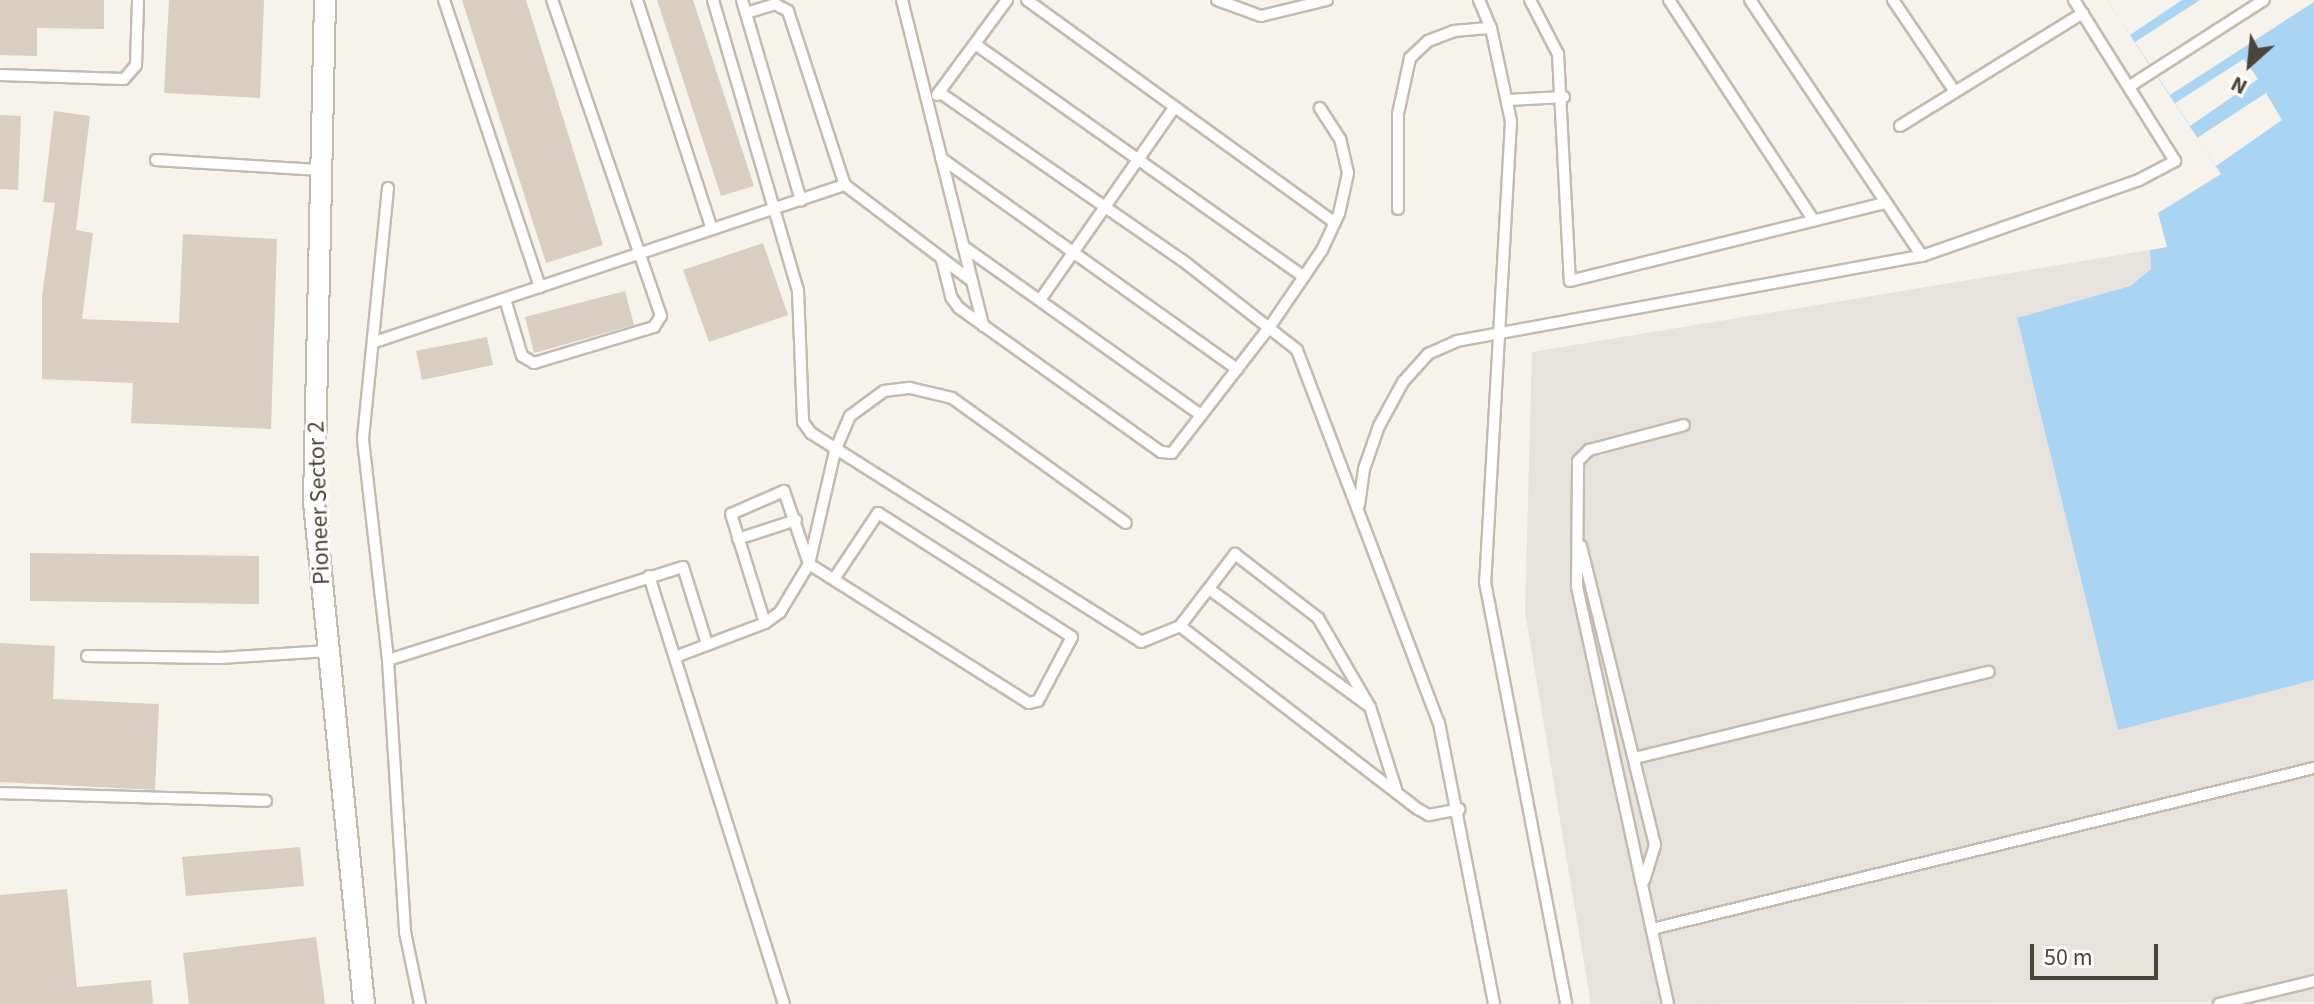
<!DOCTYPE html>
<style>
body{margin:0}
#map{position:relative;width:2314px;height:1004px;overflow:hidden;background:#f6f3ec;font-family:"Source Sans 3",sans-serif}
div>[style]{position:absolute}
.industrial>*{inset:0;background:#e6e2dd}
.water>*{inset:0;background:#a9d4f2}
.pier>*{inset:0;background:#f6f3ec}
.building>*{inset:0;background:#d8cfc1}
.roads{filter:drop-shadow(2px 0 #c2bbae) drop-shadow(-2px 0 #c2bbae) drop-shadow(0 2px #c2bbae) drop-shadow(0 -2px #c2bbae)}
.lane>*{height:10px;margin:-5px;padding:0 5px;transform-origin:5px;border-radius:5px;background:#fff}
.street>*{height:20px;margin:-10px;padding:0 10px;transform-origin:10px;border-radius:10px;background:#fff}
span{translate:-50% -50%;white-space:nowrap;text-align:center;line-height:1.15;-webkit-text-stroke:6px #fff;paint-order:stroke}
.street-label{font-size:24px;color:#4b4439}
.north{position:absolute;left:2210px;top:24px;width:80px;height:80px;-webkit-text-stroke:6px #fff;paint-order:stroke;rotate:207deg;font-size:22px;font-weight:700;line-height:32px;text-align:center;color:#4b4439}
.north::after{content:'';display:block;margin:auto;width:28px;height:36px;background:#4b4439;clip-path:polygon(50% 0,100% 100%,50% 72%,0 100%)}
.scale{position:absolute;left:2030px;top:944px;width:128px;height:36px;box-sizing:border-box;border:4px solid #4b4439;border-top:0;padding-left:10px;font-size:24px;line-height:28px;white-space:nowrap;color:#4b4439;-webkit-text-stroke:6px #fff;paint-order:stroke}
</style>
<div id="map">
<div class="industrial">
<div style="clip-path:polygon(2150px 250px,2151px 269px,2129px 286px,2017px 318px,2118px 729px,2314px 680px,2314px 1002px,1591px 1004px,1525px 612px,1532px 352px)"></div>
</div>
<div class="water">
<div style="clip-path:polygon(2107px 0,2314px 0,2314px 680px,2118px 730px,2017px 318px,2130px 286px,2151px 269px,2150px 250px,2167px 247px,2158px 213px,2221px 174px)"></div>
</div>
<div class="pier">
<div style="clip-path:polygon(2107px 0,2182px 0,2130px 35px)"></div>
<div style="clip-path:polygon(2200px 0,2314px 0,2314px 2px,2170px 95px,2135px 42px)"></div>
<div style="clip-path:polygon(2244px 59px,2258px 79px,2190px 126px,2175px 103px)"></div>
<div style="clip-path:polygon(2266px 93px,2282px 120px,2216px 166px,2197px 138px)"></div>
</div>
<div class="building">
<div style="clip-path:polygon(0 0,104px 0,104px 29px,37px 28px,37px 56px,0 55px)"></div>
<div style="clip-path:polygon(169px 0,264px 0,260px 98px,164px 93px)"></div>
<div style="clip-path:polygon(462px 0,526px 0,603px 245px,546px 263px)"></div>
<div style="clip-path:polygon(657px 0,693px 0,754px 186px,721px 196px)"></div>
<div style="clip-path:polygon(54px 111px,90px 116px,76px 230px,93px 233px,82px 319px,179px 323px,183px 234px,277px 239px,271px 429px,131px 423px,133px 383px,42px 379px,42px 296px,55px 203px,43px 202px)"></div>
<div style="clip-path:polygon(0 115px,21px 116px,18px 190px,0 189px)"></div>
<div style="clip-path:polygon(763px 243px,788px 315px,709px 342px,683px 270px)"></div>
<div style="clip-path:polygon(625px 291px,634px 325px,534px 353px,525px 317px)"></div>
<div style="clip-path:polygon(487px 337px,493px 365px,422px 380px,416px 351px)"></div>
<div style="clip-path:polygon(30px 553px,259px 556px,259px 604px,30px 601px)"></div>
<div style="clip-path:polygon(0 643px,55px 646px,53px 699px,159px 704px,155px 790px,0 782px)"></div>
<div style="clip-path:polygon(300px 847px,304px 886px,186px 896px,182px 857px)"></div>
<div style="clip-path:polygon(67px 889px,77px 987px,151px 980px,153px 1004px,0 1004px,0 895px)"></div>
<div style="clip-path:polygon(316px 937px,325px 1004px,189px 1004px,183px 953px)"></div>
</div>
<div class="roads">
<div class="lane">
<div style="left:444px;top:0;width:303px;rotate:71.5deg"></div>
<div style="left:637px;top:0;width:241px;rotate:71.9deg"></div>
<div style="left:713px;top:0;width:302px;rotate:73.7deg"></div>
<div style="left:798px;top:290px;width:132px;rotate:87.8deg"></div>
<div style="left:803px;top:422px;width:14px;rotate:54deg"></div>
<div style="left:811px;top:433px;width:391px;rotate:32.3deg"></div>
<div style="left:1141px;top:642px;width:42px;rotate:-22.3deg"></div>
<div style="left:1180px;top:626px;width:91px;rotate:-52.6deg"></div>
<div style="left:1235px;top:554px;width:105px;rotate:37.6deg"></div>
<div style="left:1318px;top:618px;width:103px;rotate:59.7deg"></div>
<div style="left:1370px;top:707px;width:86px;rotate:72.4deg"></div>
<div style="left:742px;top:0;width:209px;rotate:73.6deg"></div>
<div style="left:902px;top:0;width:336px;rotate:76deg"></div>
<div style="left:1027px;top:0;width:380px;rotate:35.9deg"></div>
<div style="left:1217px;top:0;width:47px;rotate:20deg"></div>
<div style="left:1261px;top:16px;width:68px;rotate:-13.6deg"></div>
<div style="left:1479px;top:0;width:30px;rotate:67deg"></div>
<div style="left:1491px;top:28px;width:95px;rotate:77.9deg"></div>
<div style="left:1511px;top:121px;width:462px;rotate:93.2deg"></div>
<div style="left:1485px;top:582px;width:430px;rotate:79.1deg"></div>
<div style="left:1530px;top:0;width:61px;rotate:62.6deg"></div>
<div style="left:1558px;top:54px;width:227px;rotate:87deg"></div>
<div style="left:1570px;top:281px;width:325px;rotate:-13.9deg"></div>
<div style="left:1669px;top:0;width:264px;rotate:56.7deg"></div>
<div style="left:1750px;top:0;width:308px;rotate:56.1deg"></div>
<div style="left:1893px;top:0;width:111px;rotate:56deg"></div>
<div style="left:746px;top:13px;width:30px;rotate:-17deg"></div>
<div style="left:775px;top:4px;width:15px;rotate:28deg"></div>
<div style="left:788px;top:11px;width:183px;rotate:71.9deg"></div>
<div style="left:845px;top:185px;width:159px;rotate:37.1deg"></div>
<div style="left:975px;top:44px;width:403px;rotate:35.3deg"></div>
<div style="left:0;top:75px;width:124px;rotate:1.8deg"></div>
<div style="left:124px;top:79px;width:18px;rotate:-49deg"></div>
<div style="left:136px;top:65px;width:65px;rotate:-88.2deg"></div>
<div style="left:2130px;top:86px;width:159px;rotate:-32.7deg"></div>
<div style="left:939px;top:92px;width:295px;rotate:34.7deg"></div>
<div style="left:1182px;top:260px;width:146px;rotate:38deg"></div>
<div style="left:1297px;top:350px;width:399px;rotate:69.2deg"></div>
<div style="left:1439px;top:723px;width:286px;rotate:78.9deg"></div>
<div style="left:937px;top:95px;width:118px;rotate:-53.6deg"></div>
<div style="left:1508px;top:100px;width:56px;rotate:-3.1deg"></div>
<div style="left:1900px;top:126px;width:215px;rotate:-31.7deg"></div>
<div style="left:941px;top:158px;width:364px;rotate:35.5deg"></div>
<div style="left:156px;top:160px;width:165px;rotate:3.5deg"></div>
<div style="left:388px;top:188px;width:253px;rotate:95.7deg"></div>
<div style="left:363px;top:440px;width:221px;rotate:83.5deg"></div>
<div style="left:388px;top:660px;width:273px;rotate:86.4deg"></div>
<div style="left:405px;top:932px;width:74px;rotate:78.2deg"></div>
<div style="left:1398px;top:209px;width:95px;rotate:-90deg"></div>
<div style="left:1398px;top:114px;width:57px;rotate:-77.9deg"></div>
<div style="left:1410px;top:58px;width:25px;rotate:-43deg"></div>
<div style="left:1428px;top:41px;width:28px;rotate:-21deg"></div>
<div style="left:1454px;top:31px;width:37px;rotate:-5deg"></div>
<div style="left:963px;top:246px;width:292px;rotate:35.4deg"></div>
<div style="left:942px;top:260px;width:38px;rotate:76deg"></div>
<div style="left:951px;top:297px;width:14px;rotate:54deg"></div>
<div style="left:959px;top:308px;width:248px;rotate:35.5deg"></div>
<div style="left:1161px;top:452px;width:11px;rotate:5deg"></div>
<div style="left:1172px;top:453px;width:162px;rotate:-52.3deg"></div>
<div style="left:1271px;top:325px;width:91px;rotate:-55.8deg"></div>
<div style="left:1322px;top:250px;width:40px;rotate:-65deg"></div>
<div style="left:1339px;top:214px;width:42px;rotate:-77.6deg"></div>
<div style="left:1348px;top:173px;width:35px;rotate:-103deg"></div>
<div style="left:1340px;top:139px;width:37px;rotate:-123deg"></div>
<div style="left:505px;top:299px;width:59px;rotate:73.4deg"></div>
<div style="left:522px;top:356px;width:14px;rotate:30deg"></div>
<div style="left:534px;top:363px;width:125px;rotate:-16.7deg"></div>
<div style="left:654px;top:327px;width:13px;rotate:-58deg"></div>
<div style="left:661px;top:316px;width:334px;rotate:-109deg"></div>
<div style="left:1040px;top:300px;width:234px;rotate:-55.1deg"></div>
<div style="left:375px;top:342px;width:496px;rotate:-18.5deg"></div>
<div style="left:1359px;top:505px;width:36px;rotate:-82deg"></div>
<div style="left:1364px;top:469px;width:46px;rotate:-70.8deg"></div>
<div style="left:1379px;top:426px;width:50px;rotate:-61.4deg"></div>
<div style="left:1403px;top:382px;width:38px;rotate:-48deg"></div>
<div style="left:1428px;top:354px;width:32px;rotate:-24deg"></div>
<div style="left:1457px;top:341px;width:473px;rotate:-10.4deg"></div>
<div style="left:1922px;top:256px;width:230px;rotate:-19.3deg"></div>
<div style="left:2139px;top:180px;width:41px;rotate:-27.8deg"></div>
<div style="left:2175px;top:161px;width:190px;rotate:-122.1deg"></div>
<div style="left:738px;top:539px;width:61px;rotate:-18.1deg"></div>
<div style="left:1581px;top:546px;width:308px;rotate:76.1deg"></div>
<div style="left:1655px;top:845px;width:37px;rotate:107deg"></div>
<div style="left:649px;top:576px;width:449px;rotate:72.5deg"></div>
<div style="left:1209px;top:589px;width:195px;rotate:36.2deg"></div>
<div style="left:765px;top:623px;width:114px;rotate:-107.3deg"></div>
<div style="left:731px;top:514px;width:58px;rotate:-23.5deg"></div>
<div style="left:784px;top:491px;width:77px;rotate:71.1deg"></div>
<div style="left:809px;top:564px;width:260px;rotate:32.3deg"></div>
<div style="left:1029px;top:703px;width:9px;rotate:-13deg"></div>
<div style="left:1038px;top:701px;width:72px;rotate:-62deg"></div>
<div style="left:1072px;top:637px;width:230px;rotate:-147.4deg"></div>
<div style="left:878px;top:513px;width:79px;rotate:123.7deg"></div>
<div style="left:1180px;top:626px;width:300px;rotate:37.6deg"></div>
<div style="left:1418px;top:809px;width:13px;rotate:29deg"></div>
<div style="left:1429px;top:815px;width:31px;rotate:-11deg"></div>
<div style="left:87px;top:656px;width:133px;rotate:0.9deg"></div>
<div style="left:220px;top:658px;width:108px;rotate:-3.7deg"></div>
<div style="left:675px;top:657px;width:96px;rotate:-20.7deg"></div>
<div style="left:765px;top:623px;width:19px;rotate:-36deg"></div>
<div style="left:780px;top:612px;width:56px;rotate:-58.9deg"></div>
<div style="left:809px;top:564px;width:116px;rotate:-77deg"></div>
<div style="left:835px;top:451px;width:38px;rotate:-67deg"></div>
<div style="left:850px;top:416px;width:42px;rotate:-36.3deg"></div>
<div style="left:884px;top:391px;width:26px;rotate:-7deg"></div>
<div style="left:910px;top:388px;width:43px;rotate:13.4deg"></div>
<div style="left:952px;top:398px;width:214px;rotate:35.7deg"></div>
<div style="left:388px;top:660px;width:309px;rotate:-17.5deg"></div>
<div style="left:683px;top:567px;width:81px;rotate:72.7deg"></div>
<div style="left:1635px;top:758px;width:364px;rotate:-13.7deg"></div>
<div style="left:0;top:793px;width:266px;rotate:1.7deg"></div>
<div style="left:1652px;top:929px;width:681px;rotate:-13.67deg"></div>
<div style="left:1668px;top:1004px;width:427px;rotate:-102.3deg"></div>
<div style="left:1577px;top:587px;width:126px;rotate:-89.5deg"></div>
<div style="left:1578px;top:461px;width:16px;rotate:-45deg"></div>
<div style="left:1589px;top:450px;width:98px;rotate:-14.7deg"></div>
<div style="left:2219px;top:1004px;width:98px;rotate:-13.6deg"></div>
</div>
<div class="street">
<div style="left:325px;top:0;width:502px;rotate:91.26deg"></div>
<div style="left:314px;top:502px;width:504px;rotate:84.31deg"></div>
</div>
</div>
<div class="street-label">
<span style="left:319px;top:503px;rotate:-92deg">Pioneer Sector 2</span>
</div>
<div class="north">N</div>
<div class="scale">50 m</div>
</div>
